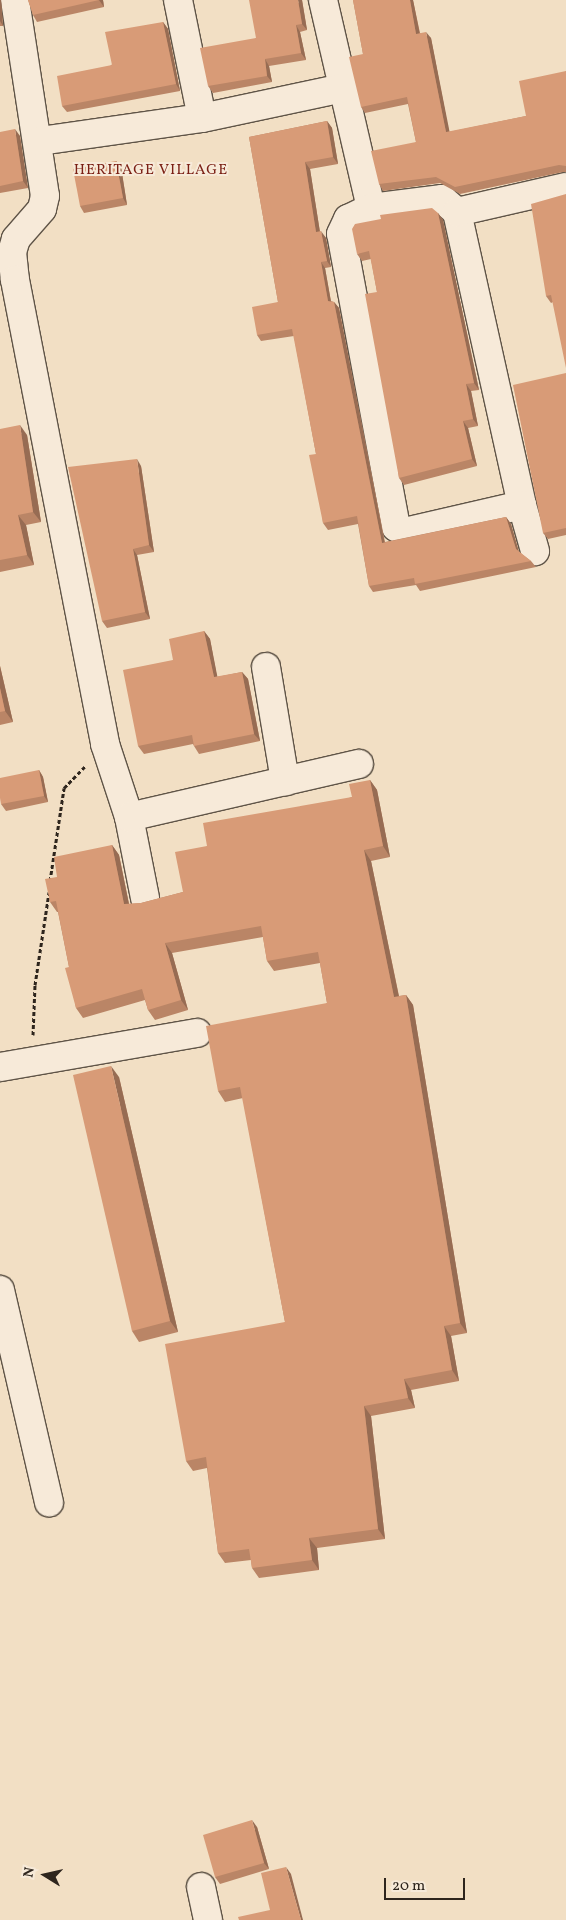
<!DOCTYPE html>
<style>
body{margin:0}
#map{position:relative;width:566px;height:1920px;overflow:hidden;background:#f2dfc4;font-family:Vollkorn,serif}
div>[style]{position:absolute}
.path>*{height:3px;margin-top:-1.5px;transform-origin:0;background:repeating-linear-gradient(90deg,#2e251d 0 4px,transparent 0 6.5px)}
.roads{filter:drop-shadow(1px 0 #5f5447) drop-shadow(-1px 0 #5f5447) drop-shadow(0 1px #5f5447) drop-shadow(0 -1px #5f5447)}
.minor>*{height:28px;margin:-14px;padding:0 14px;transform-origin:14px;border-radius:14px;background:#f7ead9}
.wall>*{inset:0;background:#ba8566}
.shaded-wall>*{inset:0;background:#976c53}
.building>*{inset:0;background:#d89b77}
span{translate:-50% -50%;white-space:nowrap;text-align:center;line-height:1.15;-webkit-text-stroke:4px #f7ead9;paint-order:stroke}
.neighbourhood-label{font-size:15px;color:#7a1f14;letter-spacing:1px}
.north{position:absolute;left:20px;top:1850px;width:50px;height:50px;-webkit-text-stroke:4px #f7ead9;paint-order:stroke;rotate:280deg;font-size:14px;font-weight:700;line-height:20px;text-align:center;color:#2e251d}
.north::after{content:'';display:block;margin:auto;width:18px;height:22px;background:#2e251d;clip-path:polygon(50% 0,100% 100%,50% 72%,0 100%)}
.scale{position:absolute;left:384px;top:1878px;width:81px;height:22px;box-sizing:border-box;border:2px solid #2e251d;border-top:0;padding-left:6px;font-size:15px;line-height:18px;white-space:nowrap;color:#2e251d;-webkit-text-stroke:4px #f7ead9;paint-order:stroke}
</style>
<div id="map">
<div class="path">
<div style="left:50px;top:881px;width:94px;rotate:-81.4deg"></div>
<div style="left:64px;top:788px;width:30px;rotate:-46deg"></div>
<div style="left:33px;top:1035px;width:50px;rotate:-87.7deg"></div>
<div style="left:35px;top:985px;width:94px;rotate:-81.4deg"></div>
</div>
<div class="roads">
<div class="minor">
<div style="left:15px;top:0;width:198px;rotate:81.3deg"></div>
<div style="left:45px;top:196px;width:13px;rotate:103deg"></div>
<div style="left:42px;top:209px;width:40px;rotate:131deg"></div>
<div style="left:16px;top:239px;width:14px;rotate:107deg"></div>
<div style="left:12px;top:252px;width:28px;rotate:84deg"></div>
<div style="left:15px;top:280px;width:473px;rotate:79deg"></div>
<div style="left:105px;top:744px;width:77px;rotate:71.8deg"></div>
<div style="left:129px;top:817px;width:83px;rotate:78.8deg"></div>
<div style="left:178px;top:0;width:120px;rotate:78.5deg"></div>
<div style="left:323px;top:0;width:213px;rotate:77deg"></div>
<div style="left:40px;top:141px;width:164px;rotate:-8.1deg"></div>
<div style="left:202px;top:118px;width:144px;rotate:-12deg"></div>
<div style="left:442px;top:199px;width:20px;rotate:41deg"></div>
<div style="left:457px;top:212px;width:300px;rotate:77.5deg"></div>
<div style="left:522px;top:505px;width:120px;rotate:167deg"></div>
<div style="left:405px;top:532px;width:10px;rotate:-151deg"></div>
<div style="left:396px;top:527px;width:298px;rotate:-100.6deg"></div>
<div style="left:341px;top:234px;width:17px;rotate:-65deg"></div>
<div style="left:348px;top:219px;width:25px;rotate:-26deg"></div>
<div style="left:371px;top:208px;width:72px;rotate:-7.2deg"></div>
<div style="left:457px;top:212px;width:112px;rotate:-12.9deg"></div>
<div style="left:522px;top:505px;width:48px;rotate:74.2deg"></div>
<div style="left:266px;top:667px;width:116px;rotate:80.5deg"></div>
<div style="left:129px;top:817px;width:236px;rotate:-13deg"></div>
<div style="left:0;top:1067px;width:200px;rotate:-9.8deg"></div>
<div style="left:0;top:1290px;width:218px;rotate:77deg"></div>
<div style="left:201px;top:1887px;width:34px;rotate:78deg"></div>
</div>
</div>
<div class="wall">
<div style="clip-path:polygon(0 0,1px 0,3px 26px,0 26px)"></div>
<div style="clip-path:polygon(28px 0,103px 0,104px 7px,37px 22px,33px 15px)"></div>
<div style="clip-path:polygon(302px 0,307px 30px,300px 32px,306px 60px,269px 66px,272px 82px,213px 93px,208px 86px,256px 38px)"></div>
<div style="clip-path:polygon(353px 0,413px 0,420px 33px,431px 38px,449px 132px,526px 116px,566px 71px,566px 172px,563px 172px,460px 194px,440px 183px,383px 191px,379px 184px,416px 142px,408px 104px,365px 113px,361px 107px,363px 54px)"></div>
<div style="clip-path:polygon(163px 22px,168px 29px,180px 91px,67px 112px,62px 106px)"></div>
<div style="clip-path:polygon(327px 121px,332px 128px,338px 164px,310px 169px,320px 232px,326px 238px,331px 267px,325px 268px,331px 301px,334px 302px,339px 308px,385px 542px,506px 517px,511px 524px,519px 552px,531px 561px,536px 567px,420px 591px,416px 585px,373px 592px,369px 586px,358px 524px,328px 530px,323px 523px,316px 454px,294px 336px,261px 341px,257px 335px,278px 302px,249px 137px)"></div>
<div style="clip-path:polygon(0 132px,20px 136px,28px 188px,0 193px)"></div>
<div style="clip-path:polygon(116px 161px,121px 167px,127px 205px,84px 213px,80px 206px)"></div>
<div style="clip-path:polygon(566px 194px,553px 302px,551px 303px,546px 296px)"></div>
<div style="clip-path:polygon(438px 213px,443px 220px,479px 390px,471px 391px,478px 426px,468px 428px,477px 466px,404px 485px,399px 478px,377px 292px,371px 259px,362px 261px,357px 254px)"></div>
<div style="clip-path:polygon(566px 373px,566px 535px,548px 539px,543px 533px)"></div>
<div style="clip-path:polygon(0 429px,27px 435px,41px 522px,26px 525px,34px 565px,0 572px)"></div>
<div style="clip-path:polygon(141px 466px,154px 552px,137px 555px,150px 619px,107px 628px,102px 621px)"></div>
<div style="clip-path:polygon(204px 631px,210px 639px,217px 677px,242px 672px,248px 679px,260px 741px,199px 754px,194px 746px,193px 744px,144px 754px,138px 746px,173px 660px)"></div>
<div style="clip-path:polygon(0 666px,13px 722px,0 725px)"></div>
<div style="clip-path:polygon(39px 770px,43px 777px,48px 802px,6px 811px,1px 804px)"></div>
<div style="clip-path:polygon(370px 780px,377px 790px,390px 857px,371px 861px,399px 996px,406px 995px,413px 1005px,467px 1333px,451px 1336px,459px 1381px,411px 1390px,415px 1408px,371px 1416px,385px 1539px,317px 1548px,319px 1570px,259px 1578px,252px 1568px,251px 1560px,225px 1563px,218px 1553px,207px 1468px,193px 1471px,186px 1461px,285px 1322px,243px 1098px,225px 1102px,218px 1091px,327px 1003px,320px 963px,274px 971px,267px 961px,263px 937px,172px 953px,188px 1010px,155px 1020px,148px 1010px,145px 1000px,83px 1018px,76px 1008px,69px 967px,58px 912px,57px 912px,50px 902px,57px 877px,112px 845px,119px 855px,129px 904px,141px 903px,183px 892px,207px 846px,352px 797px)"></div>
<div style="clip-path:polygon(119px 1077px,178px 1332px,139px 1342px,132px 1331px)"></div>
<div style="clip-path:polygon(257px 1827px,269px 1869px,220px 1884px,215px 1877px)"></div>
</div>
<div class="shaded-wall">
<div style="clip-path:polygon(0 0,1px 0,3px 26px,0 21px)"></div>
<div style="clip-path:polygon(99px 0,103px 0,104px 7px)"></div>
<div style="clip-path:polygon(298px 0,302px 0,307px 30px,302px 24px)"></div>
<div style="clip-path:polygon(410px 0,413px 0,421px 40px,416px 34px)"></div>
<div style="clip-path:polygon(163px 22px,168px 29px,180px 91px,176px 84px)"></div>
<div style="clip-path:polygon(296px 25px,300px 32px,306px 60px,301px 53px)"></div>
<div style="clip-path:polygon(426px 32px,431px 38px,451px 139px,446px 132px)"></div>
<div style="clip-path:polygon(265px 59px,269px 66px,272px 82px,267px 76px)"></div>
<div style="clip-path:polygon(327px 121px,332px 128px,338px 164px,333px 157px)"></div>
<div style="clip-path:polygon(15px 129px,20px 136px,28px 188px,23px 181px)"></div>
<div style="clip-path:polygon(116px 161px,121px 167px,127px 205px,123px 198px)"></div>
<div style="clip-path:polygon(305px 162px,310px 169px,321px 239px,316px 232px)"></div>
<div style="clip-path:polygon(438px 213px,443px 220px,479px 390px,474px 383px)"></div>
<div style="clip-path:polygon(321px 231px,326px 238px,331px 267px,327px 261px)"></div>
<div style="clip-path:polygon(321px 262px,325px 268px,332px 308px,328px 301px)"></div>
<div style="clip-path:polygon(334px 302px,339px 308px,386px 550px,382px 543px)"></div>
<div style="clip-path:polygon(466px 384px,471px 391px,478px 426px,473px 419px)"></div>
<div style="clip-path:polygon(463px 421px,468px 428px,477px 466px,472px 459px)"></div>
<div style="clip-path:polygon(20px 425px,27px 435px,41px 522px,33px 512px)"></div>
<div style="clip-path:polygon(137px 459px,141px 466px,154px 552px,149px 545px)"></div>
<div style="clip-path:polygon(18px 515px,26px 525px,34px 565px,27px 555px)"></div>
<div style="clip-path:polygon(506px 517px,511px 524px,520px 556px,516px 549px)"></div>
<div style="clip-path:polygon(133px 549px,137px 555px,150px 619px,145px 612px)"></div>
<div style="clip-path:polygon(204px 631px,210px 639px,219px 685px,214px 677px)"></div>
<div style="clip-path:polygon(0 666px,13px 722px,5px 711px,0 688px)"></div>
<div style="clip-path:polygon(242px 672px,248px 679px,260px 741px,254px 734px)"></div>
<div style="clip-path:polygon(39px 770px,43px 777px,48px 802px,44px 796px)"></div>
<div style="clip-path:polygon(370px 780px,377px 790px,390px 857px,383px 846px)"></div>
<div style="clip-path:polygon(112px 845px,119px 855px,131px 914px,124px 904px)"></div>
<div style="clip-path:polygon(364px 850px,371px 861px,401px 1007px,394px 997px)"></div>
<div style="clip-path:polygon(165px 943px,172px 953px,188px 1010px,181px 1000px)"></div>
<div style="clip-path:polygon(406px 995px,413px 1005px,467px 1333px,460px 1323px)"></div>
<div style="clip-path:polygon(111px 1066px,119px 1077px,178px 1332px,170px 1321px)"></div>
<div style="clip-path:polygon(444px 1326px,451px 1336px,459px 1381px,452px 1370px)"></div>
<div style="clip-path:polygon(404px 1379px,411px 1390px,415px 1408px,408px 1398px)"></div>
<div style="clip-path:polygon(364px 1406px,371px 1416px,385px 1539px,378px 1529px)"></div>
<div style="clip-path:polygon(309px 1538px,317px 1548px,319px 1570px,312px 1560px)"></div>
<div style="clip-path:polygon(252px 1820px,257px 1827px,269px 1869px,264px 1863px)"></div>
<div style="clip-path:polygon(286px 1867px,291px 1874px,303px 1920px,301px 1920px)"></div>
</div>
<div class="building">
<div style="clip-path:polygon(28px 0,99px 0,33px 15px)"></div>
<div style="clip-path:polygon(249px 0,298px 0,302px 24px,296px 25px,301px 53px,265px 59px,267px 76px,208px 86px,200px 48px,256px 38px)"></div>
<div style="clip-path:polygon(353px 0,410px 0,416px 34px,426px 32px,446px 132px,526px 116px,519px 81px,566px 71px,566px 166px,559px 165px,455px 187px,436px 177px,379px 184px,371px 151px,416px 142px,407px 97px,361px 107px,349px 57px,363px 54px)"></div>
<div style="clip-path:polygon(163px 22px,176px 84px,62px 106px,57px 76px,112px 65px,105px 32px)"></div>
<div style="clip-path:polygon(327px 121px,333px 157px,305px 162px,316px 232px,321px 231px,327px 261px,321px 262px,328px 301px,334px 302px,382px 543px,506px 517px,516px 549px,531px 561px,415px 584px,414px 578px,369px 586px,357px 516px,323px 523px,309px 455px,316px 454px,292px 329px,257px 335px,252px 307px,278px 302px,249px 137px)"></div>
<div style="clip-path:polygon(15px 129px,23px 181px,0 186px,0 132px)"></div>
<div style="clip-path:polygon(116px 161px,123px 198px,80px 206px,73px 169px)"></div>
<div style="clip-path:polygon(566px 194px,566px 368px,551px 295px,546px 296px,531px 204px)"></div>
<div style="clip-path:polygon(432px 208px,438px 213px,474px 383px,466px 384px,473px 419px,463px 421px,472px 459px,399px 478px,365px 294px,377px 292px,369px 251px,357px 254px,352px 229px,355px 224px,381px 219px,380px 215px)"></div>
<div style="clip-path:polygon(566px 373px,566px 528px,543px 533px,513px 385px)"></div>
<div style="clip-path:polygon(20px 425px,33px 512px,18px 515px,27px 555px,0 560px,0 429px)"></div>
<div style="clip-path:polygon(137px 459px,149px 545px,133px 549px,145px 612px,102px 621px,68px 467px)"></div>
<div style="clip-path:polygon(204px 631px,214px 677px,242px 672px,254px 734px,194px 746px,192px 735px,138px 746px,123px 670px,173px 660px,169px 639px)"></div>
<div style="clip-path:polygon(0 688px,5px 711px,0 712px)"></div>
<div style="clip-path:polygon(39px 770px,44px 796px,1px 804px,0 798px,0 778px)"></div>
<div style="clip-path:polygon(370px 780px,383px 846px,364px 850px,394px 997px,406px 995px,460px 1323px,444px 1326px,452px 1370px,404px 1379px,408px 1398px,364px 1406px,378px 1529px,309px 1538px,312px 1560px,252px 1568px,249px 1549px,218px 1553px,206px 1457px,186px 1461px,165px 1344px,285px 1322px,240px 1087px,218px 1091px,206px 1026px,327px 1003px,318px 952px,267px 961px,261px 926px,165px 943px,181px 1000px,148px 1010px,142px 989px,76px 1008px,65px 968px,69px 967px,56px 901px,50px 902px,45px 879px,57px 877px,54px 857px,112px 845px,124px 904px,141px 903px,183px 892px,175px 852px,207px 846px,203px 823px,352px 797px,349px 784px)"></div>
<div style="clip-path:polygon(111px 1066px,170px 1321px,132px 1331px,73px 1075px)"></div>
<div style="clip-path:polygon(252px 1820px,264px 1863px,215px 1877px,203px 1835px)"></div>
<div style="clip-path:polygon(286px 1867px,301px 1920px,239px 1920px,238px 1917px,270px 1910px,261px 1873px)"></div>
</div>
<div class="neighbourhood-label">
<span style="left:151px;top:171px">HERITAGE VILLAGE</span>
</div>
<div class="north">N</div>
<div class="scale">20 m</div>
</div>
